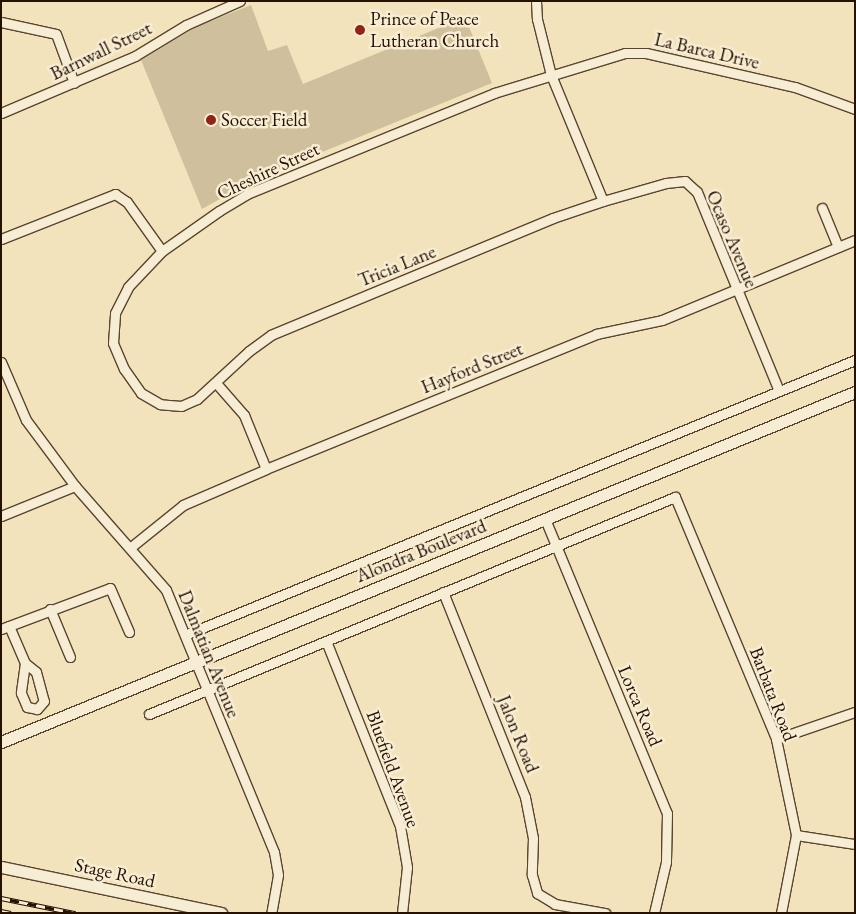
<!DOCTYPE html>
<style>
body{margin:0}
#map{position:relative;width:856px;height:914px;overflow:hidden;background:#f3e3bd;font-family:"EB Garamond",serif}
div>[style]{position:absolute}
.green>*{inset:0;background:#d0bf9d}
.roads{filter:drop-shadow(1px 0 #59452f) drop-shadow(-1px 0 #59452f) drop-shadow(0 1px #59452f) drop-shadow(0 -1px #59452f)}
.minor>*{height:9px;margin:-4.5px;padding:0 4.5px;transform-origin:4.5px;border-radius:4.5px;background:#f7edd4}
.secondary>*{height:11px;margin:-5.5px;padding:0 5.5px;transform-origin:5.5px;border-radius:5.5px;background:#f7edd4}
.rail>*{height:5px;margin-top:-2.5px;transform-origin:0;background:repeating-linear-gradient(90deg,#f7edd4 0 9px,#261000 0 18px);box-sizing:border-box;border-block:1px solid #261000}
.dots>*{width:14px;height:14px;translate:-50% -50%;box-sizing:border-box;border:2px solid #f7edd4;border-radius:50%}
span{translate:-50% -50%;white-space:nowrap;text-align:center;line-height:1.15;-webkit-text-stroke:5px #f7edd4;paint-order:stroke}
.poi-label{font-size:19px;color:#261000}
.left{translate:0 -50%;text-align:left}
.street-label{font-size:19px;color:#261000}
.frame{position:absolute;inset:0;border:2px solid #261000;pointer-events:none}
</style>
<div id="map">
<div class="green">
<div style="clip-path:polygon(251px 5px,268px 51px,287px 45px,303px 84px,465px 17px,492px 83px,256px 179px,202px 209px,141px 60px,198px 26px)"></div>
</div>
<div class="roads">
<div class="minor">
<div style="left:536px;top:1px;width:18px;rotate:87deg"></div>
<div style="left:537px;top:19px;width:58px;rotate:76deg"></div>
<div style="left:551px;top:75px;width:136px;rotate:67.6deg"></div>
<div style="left:603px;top:201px;width:66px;rotate:-15.9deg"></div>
<div style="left:666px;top:183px;width:19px;rotate:-6deg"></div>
<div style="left:685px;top:181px;width:16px;rotate:43deg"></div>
<div style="left:697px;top:192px;width:215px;rotate:67.6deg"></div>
<div style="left:1px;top:22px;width:56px;rotate:12.3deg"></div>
<div style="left:56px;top:34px;width:52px;rotate:69.8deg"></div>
<div style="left:1px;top:113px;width:146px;rotate:-23deg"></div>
<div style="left:135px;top:56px;width:60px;rotate:-31.3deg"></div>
<div style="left:186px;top:25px;width:59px;rotate:-24deg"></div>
<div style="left:603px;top:201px;width:53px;rotate:161.2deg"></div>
<div style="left:553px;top:218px;width:305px;rotate:157.5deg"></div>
<div style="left:271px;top:335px;width:27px;rotate:144deg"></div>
<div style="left:249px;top:351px;width:71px;rotate:137.3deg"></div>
<div style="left:197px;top:399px;width:17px;rotate:156deg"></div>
<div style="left:181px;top:406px;width:21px;rotate:-175deg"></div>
<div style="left:160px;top:404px;width:22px;rotate:-150deg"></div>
<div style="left:141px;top:393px;width:29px;rotate:-125deg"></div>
<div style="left:124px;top:369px;width:28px;rotate:-113deg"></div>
<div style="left:113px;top:343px;width:30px;rotate:-86deg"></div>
<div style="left:115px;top:313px;width:29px;rotate:-63deg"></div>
<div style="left:128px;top:287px;width:50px;rotate:-46.6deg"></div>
<div style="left:162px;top:251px;width:70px;rotate:-35.1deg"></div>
<div style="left:219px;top:211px;width:33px;rotate:-31deg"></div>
<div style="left:247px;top:194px;width:267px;rotate:-22.2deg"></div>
<div style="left:494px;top:93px;width:137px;rotate:-17deg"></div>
<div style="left:625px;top:53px;width:21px"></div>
<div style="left:646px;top:53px;width:153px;rotate:12.9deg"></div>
<div style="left:795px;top:87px;width:64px;rotate:20.1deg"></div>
<div style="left:822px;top:208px;width:42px;rotate:67.7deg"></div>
<div style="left:1px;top:239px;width:123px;rotate:-21.5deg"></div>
<div style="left:115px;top:194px;width:14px;rotate:34deg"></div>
<div style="left:127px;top:202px;width:60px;rotate:54.5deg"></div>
<div style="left:1px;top:362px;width:63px;rotate:66.7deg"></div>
<div style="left:26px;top:420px;width:82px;rotate:53.4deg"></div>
<div style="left:75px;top:486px;width:138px;rotate:48.8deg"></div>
<div style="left:166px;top:590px;width:283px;rotate:67.6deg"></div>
<div style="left:274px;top:852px;width:23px;rotate:80deg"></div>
<div style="left:278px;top:875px;width:39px;rotate:100deg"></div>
<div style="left:216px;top:383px;width:43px;rotate:48.8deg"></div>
<div style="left:244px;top:415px;width:58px;rotate:67.8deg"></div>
<div style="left:1px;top:516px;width:80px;rotate:-22.1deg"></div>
<div style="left:545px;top:519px;width:318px;rotate:67.5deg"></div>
<div style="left:667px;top:813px;width:49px;rotate:91.2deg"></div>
<div style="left:666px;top:862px;width:52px;rotate:103.2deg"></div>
<div style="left:131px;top:547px;width:67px;rotate:-38.9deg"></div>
<div style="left:183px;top:505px;width:90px;rotate:-23.4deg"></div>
<div style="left:266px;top:469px;width:357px;rotate:-22.2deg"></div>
<div style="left:596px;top:334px;width:67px;rotate:-12deg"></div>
<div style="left:662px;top:320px;width:209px;rotate:-22.5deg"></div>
<div style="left:443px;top:592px;width:221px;rotate:68.2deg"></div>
<div style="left:525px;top:797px;width:42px;rotate:79deg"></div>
<div style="left:533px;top:838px;width:37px;rotate:92deg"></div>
<div style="left:532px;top:875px;width:19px;rotate:74deg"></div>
<div style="left:537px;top:893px;width:21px;rotate:31deg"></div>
<div style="left:555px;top:904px;width:51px;rotate:10.2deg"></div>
<div style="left:50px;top:609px;width:52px;rotate:67.4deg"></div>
<div style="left:9px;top:626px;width:40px;rotate:66.6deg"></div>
<div style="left:25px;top:663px;width:14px;rotate:39deg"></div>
<div style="left:36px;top:672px;width:30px;rotate:75deg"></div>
<div style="left:44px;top:701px;width:11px;rotate:131deg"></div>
<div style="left:1px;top:629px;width:116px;rotate:-20.6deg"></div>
<div style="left:110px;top:588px;width:48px;rotate:66.6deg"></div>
<div style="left:185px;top:635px;width:724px;rotate:-22.32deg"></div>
<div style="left:326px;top:641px;width:199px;rotate:68.2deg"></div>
<div style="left:400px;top:826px;width:42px;rotate:80.3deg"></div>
<div style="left:407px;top:867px;width:46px;rotate:96.2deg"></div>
<div style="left:25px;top:663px;width:30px;rotate:98deg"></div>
<div style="left:21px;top:693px;width:15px;rotate:67deg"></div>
<div style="left:27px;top:707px;width:10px;rotate:11deg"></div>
<div style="left:149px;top:714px;width:569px;rotate:-22.42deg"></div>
<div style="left:675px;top:497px;width:262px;rotate:67.3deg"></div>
<div style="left:776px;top:739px;width:98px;rotate:78.2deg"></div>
<div style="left:796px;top:835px;width:79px;rotate:100.9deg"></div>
<div style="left:776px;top:739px;width:83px;rotate:-18.9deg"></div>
<div style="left:796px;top:835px;width:60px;rotate:8.7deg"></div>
</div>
<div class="secondary">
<div style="left:1px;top:742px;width:923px;rotate:-22.29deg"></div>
<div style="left:1px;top:867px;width:225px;rotate:11.8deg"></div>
</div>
</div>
<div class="rail">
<div style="left:1px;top:898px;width:76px;rotate:11.5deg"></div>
<div style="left:1px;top:911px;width:10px;rotate:11deg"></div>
</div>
<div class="dots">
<div style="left:360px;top:30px;background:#8f2418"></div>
<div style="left:211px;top:120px;background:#8f2418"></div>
</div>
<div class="poi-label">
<span class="left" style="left:370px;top:30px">Prince of Peace<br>Lutheran Church</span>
<span class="left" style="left:221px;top:120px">Soccer Field</span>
</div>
<div class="street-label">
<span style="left:101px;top:51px;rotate:-26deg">Barnwall Street</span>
<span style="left:707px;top:51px;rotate:13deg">La Barca Drive</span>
<span style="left:268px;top:171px;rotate:-25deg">Cheshire Street</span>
<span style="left:732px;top:239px;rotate:67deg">Ocaso Avenue</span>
<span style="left:397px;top:266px;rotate:-22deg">Tricia Lane</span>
<span style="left:472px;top:368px;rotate:-22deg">Hayford Street</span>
<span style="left:421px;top:551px;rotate:-22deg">Alondra Boulevard</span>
<span style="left:209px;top:654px;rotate:68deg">Dalmatian Avenue</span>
<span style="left:773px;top:694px;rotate:69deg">Barbata Road</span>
<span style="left:640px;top:706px;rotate:67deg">Lorca Road</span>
<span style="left:518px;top:734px;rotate:68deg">Jalon Road</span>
<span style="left:393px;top:769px;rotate:70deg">Bluefield Avenue</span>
<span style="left:115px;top:873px;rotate:12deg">Stage Road</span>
</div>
<div class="frame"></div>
</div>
